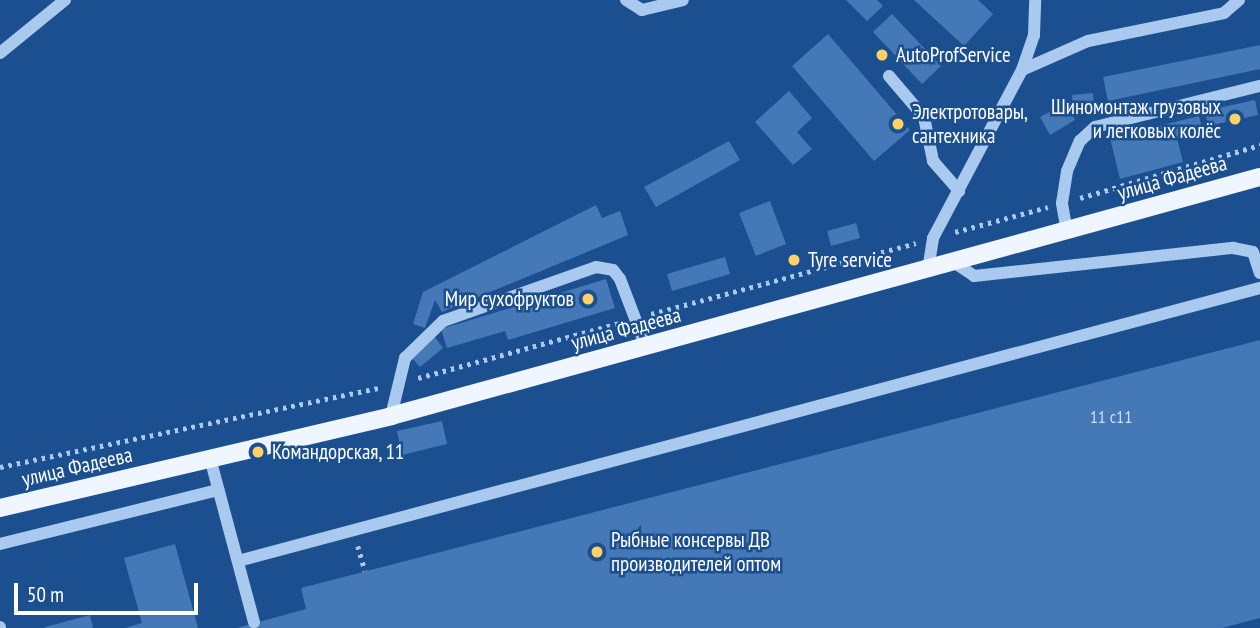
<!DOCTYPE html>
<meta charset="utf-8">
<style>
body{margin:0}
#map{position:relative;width:1260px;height:628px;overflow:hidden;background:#1b4f8f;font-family:"PT Sans Narrow",sans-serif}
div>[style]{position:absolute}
.building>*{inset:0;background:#4478b7}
.path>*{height:4.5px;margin-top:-2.25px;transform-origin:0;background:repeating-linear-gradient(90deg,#a9c9ee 0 3.5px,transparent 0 8.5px)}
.minor>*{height:12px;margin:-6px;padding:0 6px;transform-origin:6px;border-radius:6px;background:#a9c9ee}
.major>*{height:18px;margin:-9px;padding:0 9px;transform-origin:9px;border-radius:9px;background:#f0f6ff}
.dots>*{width:19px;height:19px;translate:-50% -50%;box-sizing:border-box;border:4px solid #1b4f8f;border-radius:50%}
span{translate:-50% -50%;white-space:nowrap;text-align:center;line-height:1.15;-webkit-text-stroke:5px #1b4f8f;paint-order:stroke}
.number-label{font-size:18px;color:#d0dded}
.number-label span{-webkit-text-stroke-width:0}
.poi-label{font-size:21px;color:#fff}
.left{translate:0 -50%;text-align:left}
.right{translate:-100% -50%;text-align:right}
.street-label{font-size:21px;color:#fff}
.scale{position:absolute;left:14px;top:583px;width:184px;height:32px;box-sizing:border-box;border:4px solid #fff;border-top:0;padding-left:9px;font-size:21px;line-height:24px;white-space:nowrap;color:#fff;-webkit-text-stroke:5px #1b4f8f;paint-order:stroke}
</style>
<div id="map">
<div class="building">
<div style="clip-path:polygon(846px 0,877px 0,883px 6px,867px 21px)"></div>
<div style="clip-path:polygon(914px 0,978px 0,993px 14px,964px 46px)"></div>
<div style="clip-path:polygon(892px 14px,941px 66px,922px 84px,873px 32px)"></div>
<div style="clip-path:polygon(828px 34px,910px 130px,874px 161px,792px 66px)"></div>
<div style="clip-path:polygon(1260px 45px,1260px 69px,1108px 101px,1103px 77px)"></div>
<div style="clip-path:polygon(789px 91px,812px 118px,797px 132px,812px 149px,793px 165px,755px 122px)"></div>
<div style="clip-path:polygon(1093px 93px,1094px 104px,1073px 107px,1072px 95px)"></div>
<div style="clip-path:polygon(1255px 100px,1258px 115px,1208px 126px,1205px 111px)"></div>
<div style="clip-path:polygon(1066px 103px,1075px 120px,1050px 135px,1040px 117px)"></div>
<div style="clip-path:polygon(1199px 116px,1203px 132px,1177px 138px,1183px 162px,1120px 179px,1110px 138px)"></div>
<div style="clip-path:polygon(729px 141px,740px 160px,656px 207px,644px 187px)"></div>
<div style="clip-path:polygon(770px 201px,786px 244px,756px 256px,739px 213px)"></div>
<div style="clip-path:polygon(596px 205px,602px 218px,620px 211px,628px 235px,442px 312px,435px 300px,425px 328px,413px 324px,423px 292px)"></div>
<div style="clip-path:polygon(856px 223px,860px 238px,831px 246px,827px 231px)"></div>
<div style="clip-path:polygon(725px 257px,730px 274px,672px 291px,667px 274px)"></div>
<div style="clip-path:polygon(606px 279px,615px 308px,508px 340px,505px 331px,447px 348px,441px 329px)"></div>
<div style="clip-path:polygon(434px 336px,443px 348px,420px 367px,410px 356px)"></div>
<div style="clip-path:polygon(1260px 340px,1260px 618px,1222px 628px,237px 628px,306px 609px,301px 588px)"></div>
<div style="clip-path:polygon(442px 421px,447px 444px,402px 455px,397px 431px)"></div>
<div style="clip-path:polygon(175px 544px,198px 628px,125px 628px,142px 623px,124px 558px)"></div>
<div style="clip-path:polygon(90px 615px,93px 628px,45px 628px,45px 627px)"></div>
</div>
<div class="path">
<div style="left:1080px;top:198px;width:188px;rotate:-16.4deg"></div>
<div style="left:955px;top:232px;width:96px;rotate:-15deg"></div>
<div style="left:651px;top:314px;width:274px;rotate:-15deg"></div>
<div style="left:418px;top:378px;width:208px;rotate:-15.3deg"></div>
<div style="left:0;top:467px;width:390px;rotate:-11.8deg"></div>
<div style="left:358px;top:546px;width:26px;rotate:74deg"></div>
</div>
<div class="minor">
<div style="left:626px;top:0;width:19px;rotate:32deg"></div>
<div style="left:642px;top:10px;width:42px;rotate:-13.7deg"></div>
<div style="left:0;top:53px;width:84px;rotate:-39.2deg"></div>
<div style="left:1022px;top:70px;width:72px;rotate:-23.7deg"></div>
<div style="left:1088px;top:41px;width:139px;rotate:-11.6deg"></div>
<div style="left:1224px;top:13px;width:20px;rotate:-41deg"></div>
<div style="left:889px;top:76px;width:54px;rotate:49.5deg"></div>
<div style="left:924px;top:117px;width:45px;rotate:78.4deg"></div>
<div style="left:933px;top:161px;width:40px;rotate:49deg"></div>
<div style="left:1067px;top:232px;width:29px;rotate:-100deg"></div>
<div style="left:1062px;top:203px;width:32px;rotate:-81deg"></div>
<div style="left:1067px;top:171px;width:33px;rotate:-67deg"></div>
<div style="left:1080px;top:141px;width:21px;rotate:-43deg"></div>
<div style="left:1095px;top:127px;width:170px;rotate:-14deg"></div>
<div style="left:955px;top:263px;width:23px;rotate:34deg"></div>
<div style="left:974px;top:276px;width:261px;rotate:-6.2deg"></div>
<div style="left:1233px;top:248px;width:20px;rotate:11deg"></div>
<div style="left:1253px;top:252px;width:22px;rotate:72deg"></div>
<div style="left:928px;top:270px;width:32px;rotate:-81deg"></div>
<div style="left:933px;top:238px;width:190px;rotate:-62.1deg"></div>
<div style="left:1022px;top:70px;width:37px;rotate:-71deg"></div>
<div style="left:1034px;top:35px;width:35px;rotate:-88deg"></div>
<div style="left:391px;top:416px;width:60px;rotate:-76.4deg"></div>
<div style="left:405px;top:358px;width:53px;rotate:-44.2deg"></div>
<div style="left:443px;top:321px;width:162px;rotate:-19.4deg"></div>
<div style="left:596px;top:267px;width:17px;rotate:10deg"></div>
<div style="left:613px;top:270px;width:11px;rotate:52deg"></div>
<div style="left:620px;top:279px;width:73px;rotate:69.1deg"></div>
<div style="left:210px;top:458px;width:170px;rotate:75deg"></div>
<div style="left:0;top:544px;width:225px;rotate:-13.9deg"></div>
<div style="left:238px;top:561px;width:1058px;rotate:-14.96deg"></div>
<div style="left:0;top:627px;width:1px;rotate:90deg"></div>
</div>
<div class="major">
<div style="left:0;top:508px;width:402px;rotate:-13.2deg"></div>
<div style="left:391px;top:416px;width:901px;rotate:-15.38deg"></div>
</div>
<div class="dots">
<div style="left:882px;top:55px;background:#ffd166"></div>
<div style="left:1235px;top:119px;background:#ffd166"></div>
<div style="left:898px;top:124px;background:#ffd166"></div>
<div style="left:794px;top:260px;background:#ffd166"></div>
<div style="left:588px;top:299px;background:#ffd166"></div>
<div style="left:258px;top:452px;background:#ffd166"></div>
<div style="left:597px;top:552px;background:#ffd166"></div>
</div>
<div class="number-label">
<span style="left:1111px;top:417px">11 с11</span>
</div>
<div class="poi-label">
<span class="left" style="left:896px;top:55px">AutoProfService</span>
<span class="right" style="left:1221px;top:119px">Шиномонтаж грузовых<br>и легковых колёс</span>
<span class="left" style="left:912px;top:124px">Электротовары,<br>сантехника</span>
<span class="left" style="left:808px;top:260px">Tyre service</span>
<span class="right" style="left:574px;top:299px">Мир сухофруктов</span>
<span class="left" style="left:272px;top:452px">Командорская, 11</span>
<span class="left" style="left:611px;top:552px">Рыбные консервы ДВ<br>производителей оптом</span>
</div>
<div class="street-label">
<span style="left:1172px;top:178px;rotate:-16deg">улица Фадеева</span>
<span style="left:626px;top:329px;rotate:-15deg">улица Фадеева</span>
<span style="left:77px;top:467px;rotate:-13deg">улица Фадеева</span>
</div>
<div class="scale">50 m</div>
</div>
